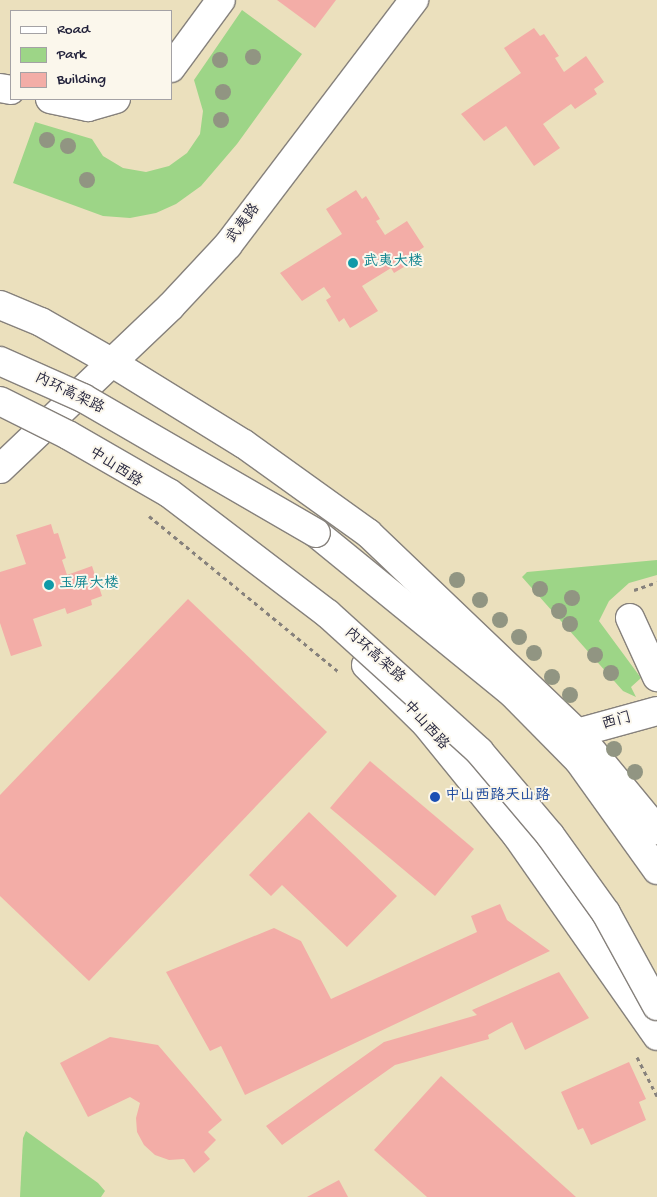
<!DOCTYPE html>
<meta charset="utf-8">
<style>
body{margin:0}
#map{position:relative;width:657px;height:1197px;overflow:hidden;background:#ebe0bd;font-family:"Gochi Hand","LXGW WenKai TC",sans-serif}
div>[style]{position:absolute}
.green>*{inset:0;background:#9dd587}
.building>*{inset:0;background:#f3ada7}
.path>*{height:3px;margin-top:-1.5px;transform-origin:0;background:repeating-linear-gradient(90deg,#86817c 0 4px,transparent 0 8px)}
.roads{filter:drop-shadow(1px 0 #86817c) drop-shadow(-1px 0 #86817c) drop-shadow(0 1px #86817c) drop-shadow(0 -1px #86817c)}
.minor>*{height:28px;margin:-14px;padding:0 14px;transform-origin:14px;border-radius:14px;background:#fff}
.major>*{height:28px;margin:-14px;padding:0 14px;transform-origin:14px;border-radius:14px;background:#fff}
.highway>*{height:28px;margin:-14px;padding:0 14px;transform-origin:14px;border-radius:14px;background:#fff}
.bridges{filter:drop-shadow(1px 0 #86817c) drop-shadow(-1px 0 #86817c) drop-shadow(0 1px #86817c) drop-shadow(0 -1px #86817c)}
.highway-bridge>*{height:28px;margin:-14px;padding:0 14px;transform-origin:14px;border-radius:14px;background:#fff}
.trees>*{width:16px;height:16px;margin:-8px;border-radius:50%;background:#919582}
.dots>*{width:14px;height:14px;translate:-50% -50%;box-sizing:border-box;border:2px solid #fbf7ec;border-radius:50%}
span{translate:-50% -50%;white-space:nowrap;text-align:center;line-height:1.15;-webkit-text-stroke:4px #fbf7ec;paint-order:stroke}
.street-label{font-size:15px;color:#22223b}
.culture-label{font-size:15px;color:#0d838f}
.left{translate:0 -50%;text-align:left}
.transit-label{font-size:15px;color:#164399}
.legend{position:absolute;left:10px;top:10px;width:162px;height:90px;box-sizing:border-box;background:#fbf7ec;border:1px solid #a4a2a5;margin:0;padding:6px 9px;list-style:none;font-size:15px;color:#22223b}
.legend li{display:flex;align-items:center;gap:10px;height:25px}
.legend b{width:25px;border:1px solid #a4a2a5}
</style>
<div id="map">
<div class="green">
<div style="clip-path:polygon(242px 10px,302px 54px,237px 144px,201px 186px,176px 204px,156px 213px,130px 218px,103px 216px,13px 183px,35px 122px,92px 139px,103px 156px,123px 168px,146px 172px,169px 166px,187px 153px,200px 134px,203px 111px,194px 80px)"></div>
<div style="clip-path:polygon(657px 560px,657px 575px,629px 583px,609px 601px,599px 621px,641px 678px,631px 687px,636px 697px,623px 691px,522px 577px,527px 572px)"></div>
<div style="clip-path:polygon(26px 1131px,98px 1183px,105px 1191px,101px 1197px,20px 1197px,23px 1138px)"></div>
</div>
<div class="building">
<div style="clip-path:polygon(277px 0,336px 0,315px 28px)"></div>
<div style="clip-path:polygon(534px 28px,540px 36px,544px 34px,559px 56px,555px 58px,564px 72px,586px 56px,604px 82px,594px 89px,597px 94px,575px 109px,571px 104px,543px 124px,560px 148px,534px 166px,506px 126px,484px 141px,461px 114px,521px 73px,504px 48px)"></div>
<div style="clip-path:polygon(356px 190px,362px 199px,366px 196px,380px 219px,376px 221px,385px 235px,407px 221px,424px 247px,414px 254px,417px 259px,394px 273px,391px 268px,362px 286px,378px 311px,350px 328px,344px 318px,339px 322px,326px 300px,331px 297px,324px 287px,302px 301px,280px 273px,342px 234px,326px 209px)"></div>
<div style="clip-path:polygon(51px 524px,54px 534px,58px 533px,66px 558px,62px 560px,67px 575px,92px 566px,102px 596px,91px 600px,92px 605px,67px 614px,65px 608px,33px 619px,42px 646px,11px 656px,0 623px,0 572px,26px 564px,16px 535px)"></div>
<div style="clip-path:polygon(188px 599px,327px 732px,89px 981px,0 896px,0 795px)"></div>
<div style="clip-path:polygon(370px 761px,474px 849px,435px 896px,330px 808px)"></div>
<div style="clip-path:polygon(309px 812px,397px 896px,347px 947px,282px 885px,271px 896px,249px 875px)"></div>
<div style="clip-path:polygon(500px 904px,507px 920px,550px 951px,245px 1095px,221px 1046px,210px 1051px,166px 972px,274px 928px,301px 941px,331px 999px,477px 932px,471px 916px)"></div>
<div style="clip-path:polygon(559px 972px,589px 1018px,525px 1050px,512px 1022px,488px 1035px,489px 1039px,395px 1065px,282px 1145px,266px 1126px,384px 1042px,477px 1015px,472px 1010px)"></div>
<div style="clip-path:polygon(110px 1037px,158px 1045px,222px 1120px,208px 1132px,216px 1140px,204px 1152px,210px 1159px,194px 1173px,184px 1159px,169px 1160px,155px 1155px,144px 1145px,137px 1132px,136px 1118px,140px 1103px,130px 1097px,88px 1117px,60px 1063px)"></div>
<div style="clip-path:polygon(629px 1062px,646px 1099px,639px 1102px,646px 1120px,591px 1145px,583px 1128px,578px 1130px,561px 1092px)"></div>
<div style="clip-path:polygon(441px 1076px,576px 1197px,427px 1197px,374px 1150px)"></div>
<div style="clip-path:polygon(339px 1180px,348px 1197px,307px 1197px)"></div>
</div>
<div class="path">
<div style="left:149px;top:516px;width:246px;rotate:39.4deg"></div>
<div style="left:634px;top:590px;width:24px;rotate:-19deg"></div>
<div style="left:637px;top:1057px;width:44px;rotate:62.9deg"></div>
</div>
<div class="roads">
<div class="minor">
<div style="left:171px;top:68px;width:84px;rotate:-53.7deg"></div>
<div style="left:0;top:88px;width:11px;rotate:10deg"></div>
<div style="left:50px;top:99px;width:39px;rotate:12deg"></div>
<div style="left:88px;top:107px;width:29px;rotate:-16deg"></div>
<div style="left:0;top:469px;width:236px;rotate:-43.6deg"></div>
<div style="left:171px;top:306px;width:83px;rotate:-46.9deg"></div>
<div style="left:228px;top:245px;width:308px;rotate:-52.8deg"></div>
<div style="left:630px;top:618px;width:65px;rotate:65.4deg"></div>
<div style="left:577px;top:733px;width:83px;rotate:-15.4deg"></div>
</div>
<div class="major">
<div style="left:0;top:305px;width:44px;rotate:22.5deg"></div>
<div style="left:41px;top:322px;width:81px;rotate:29.7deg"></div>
<div style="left:111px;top:362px;width:156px;rotate:31.7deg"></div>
<div style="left:244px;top:444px;width:153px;rotate:35.7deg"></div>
<div style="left:368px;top:533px;width:289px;rotate:43.7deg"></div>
<div style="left:577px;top:733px;width:126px;rotate:50.5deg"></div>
<div style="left:366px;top:665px;width:84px;rotate:44.5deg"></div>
<div style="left:426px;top:724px;width:144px;rotate:50.9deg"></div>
<div style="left:517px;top:836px;width:244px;rotate:55deg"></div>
</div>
<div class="highway">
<div style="left:316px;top:533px;width:250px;rotate:39.2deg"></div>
<div style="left:510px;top:691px;width:98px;rotate:45.4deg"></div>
<div style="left:579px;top:761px;width:134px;rotate:54.4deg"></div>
</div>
</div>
<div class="bridges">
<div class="highway-bridge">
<div style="left:0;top:361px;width:91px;rotate:24deg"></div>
<div style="left:83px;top:398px;width:269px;rotate:30.1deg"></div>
<div style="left:0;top:401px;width:76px;rotate:26.6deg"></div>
<div style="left:68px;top:435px;width:116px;rotate:29.9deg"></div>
<div style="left:169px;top:493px;width:200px;rotate:37.3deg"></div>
<div style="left:328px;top:614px;width:204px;rotate:42.2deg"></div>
<div style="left:479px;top:751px;width:110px;rotate:49.8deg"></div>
<div style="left:550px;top:835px;width:96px;rotate:54.3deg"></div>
<div style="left:606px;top:913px;width:106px;rotate:61.3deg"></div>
</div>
</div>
<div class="trees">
<div style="left:253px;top:57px"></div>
<div style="left:220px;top:60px"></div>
<div style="left:223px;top:92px"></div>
<div style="left:221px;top:120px"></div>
<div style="left:47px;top:140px"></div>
<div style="left:68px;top:146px"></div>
<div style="left:87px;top:180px"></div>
<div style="left:457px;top:580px"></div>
<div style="left:540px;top:589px"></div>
<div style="left:572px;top:598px"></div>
<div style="left:480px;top:600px"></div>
<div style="left:559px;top:611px"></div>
<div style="left:500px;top:620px"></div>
<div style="left:570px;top:624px"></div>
<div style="left:519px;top:637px"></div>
<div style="left:534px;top:653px"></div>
<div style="left:595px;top:655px"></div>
<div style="left:611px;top:673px"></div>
<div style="left:552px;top:677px"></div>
<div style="left:570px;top:695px"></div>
<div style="left:614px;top:749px"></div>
<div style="left:635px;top:772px"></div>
</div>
<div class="dots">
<div style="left:353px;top:263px;background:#0f9aa8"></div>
<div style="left:49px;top:585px;background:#0f9aa8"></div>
<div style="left:435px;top:797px;background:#1a4fb4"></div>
</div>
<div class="street-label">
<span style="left:244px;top:224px;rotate:-53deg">武夷路</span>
<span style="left:69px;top:394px;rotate:26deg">内环高架路</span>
<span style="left:115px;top:468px;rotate:33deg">中山西路</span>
<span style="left:374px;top:656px;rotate:42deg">内环高架路</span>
<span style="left:617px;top:722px;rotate:-15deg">西门</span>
<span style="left:425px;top:726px;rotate:48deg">中山西路</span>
</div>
<div class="culture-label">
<span class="left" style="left:363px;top:263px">武夷大楼</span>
<span class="left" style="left:59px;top:585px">玉屏大楼</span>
</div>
<div class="transit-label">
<span class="left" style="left:445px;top:797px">中山西路天山路</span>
</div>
<ul class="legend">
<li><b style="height:6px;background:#fff"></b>Road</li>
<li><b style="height:14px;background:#9dd587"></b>Park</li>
<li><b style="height:14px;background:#f3ada7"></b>Building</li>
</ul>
</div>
